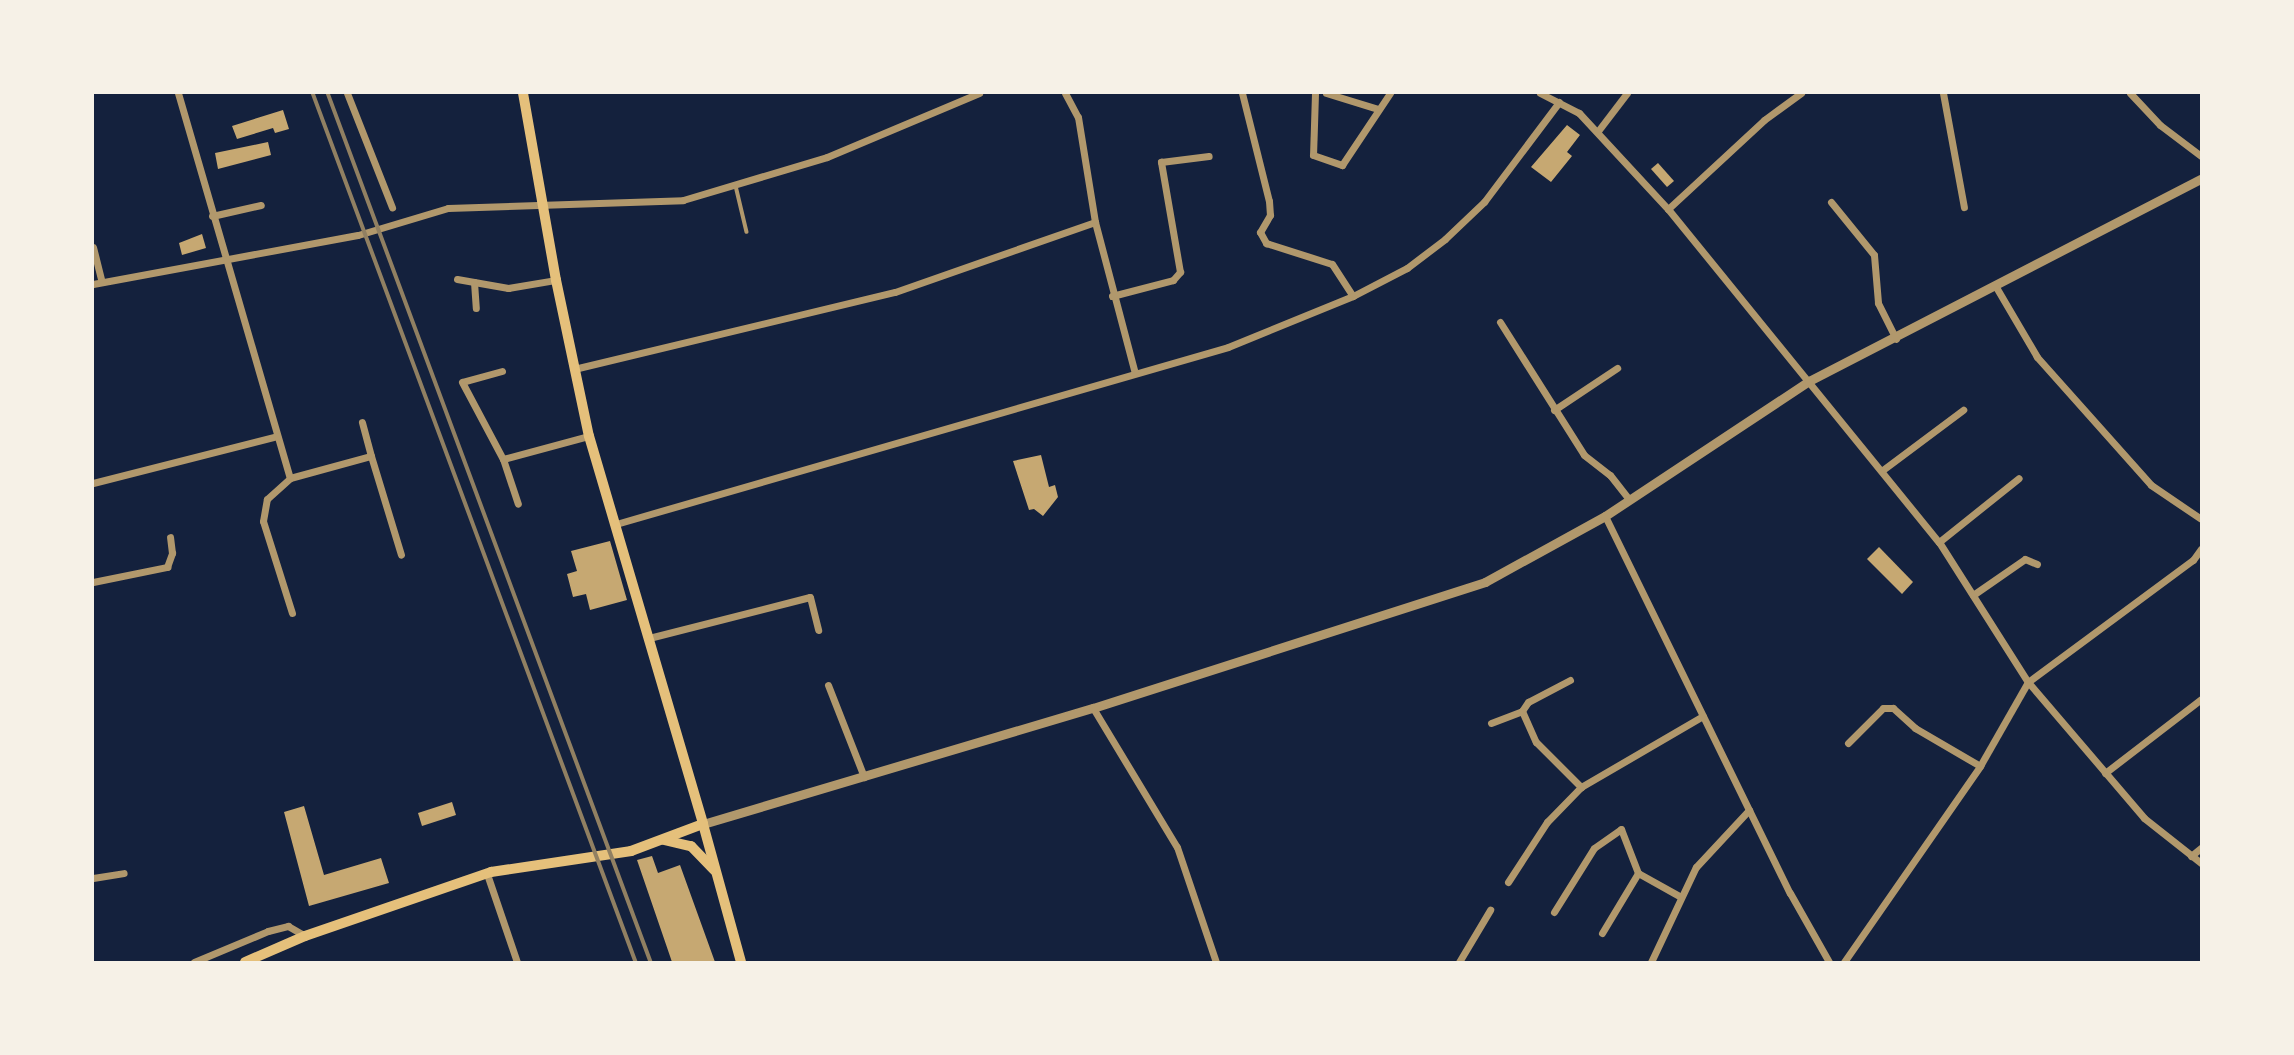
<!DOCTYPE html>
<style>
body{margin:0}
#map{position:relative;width:2294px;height:1055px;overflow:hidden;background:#14213d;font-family:"Source Sans 3",sans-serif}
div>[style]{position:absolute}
.building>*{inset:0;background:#c6a872}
.service>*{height:3.5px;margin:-1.75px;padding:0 1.75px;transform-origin:1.75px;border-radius:1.75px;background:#b1986c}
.minor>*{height:7px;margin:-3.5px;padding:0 3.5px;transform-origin:3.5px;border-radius:3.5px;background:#b1986c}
.tertiary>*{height:9px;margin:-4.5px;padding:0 4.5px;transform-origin:4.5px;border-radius:4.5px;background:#b1986c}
.secondary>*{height:10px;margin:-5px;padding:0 5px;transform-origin:5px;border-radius:5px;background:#e5c07b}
.primary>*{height:10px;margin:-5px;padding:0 5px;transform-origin:5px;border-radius:5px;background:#e5c07b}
.rail>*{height:3.5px;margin:-1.75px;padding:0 1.75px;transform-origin:1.75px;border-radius:1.75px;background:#918062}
span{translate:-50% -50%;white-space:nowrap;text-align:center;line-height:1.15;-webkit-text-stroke:7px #f6f1e7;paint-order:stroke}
.frame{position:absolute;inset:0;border:94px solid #f6f1e7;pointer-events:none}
</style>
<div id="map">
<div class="building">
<div style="clip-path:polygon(283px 110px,289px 129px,275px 133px,273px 128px,237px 139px,232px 126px)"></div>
<div style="clip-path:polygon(1567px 125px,1580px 135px,1567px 152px,1572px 156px,1551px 182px,1531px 167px)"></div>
<div style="clip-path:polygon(268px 142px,271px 155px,218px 169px,215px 153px)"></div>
<div style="clip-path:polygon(1658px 163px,1674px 181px,1667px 187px,1651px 169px)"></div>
<div style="clip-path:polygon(202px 234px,206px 248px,182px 255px,179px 243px)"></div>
<div style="clip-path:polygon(1041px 455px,1049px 487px,1055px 485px,1058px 497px,1043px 516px,1034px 509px,1029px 510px,1013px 461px)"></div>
<div style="clip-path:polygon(610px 541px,627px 600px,590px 610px,586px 594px,573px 597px,567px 574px,577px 571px,571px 551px)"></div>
<div style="clip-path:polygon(1879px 547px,1913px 582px,1902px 594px,1867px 559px)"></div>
<div style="clip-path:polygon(452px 802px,456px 815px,422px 826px,418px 813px)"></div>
<div style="clip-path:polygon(304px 806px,324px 875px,381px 858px,389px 883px,309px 906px,284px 812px)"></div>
<div style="clip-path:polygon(652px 856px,658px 873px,680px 865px,715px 962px,672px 962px,637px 860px)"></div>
</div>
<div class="service">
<div style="left:736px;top:186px;width:47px;rotate:76.6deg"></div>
</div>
<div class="minor">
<div style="left:178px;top:93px;width:401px;rotate:73.8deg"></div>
<div style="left:347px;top:93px;width:123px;rotate:68.5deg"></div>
<div style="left:1065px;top:93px;width:27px;rotate:62deg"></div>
<div style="left:1078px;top:117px;width:106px;rotate:80.8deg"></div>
<div style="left:1095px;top:222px;width:156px;rotate:75.2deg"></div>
<div style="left:1242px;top:93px;width:111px;rotate:76deg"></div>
<div style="left:1269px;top:201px;width:14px;rotate:86deg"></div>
<div style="left:1270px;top:215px;width:20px;rotate:120deg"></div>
<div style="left:1260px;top:232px;width:13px;rotate:61deg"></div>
<div style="left:1266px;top:243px;width:69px;rotate:17.7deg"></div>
<div style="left:1332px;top:264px;width:38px;rotate:57deg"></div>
<div style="left:1315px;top:93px;width:62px;rotate:91.8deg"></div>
<div style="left:1313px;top:155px;width:31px;rotate:19deg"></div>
<div style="left:1342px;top:165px;width:87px;rotate:-56.3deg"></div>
<div style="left:1326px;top:93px;width:54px;rotate:17.1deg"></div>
<div style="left:1540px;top:93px;width:44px;rotate:27.1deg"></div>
<div style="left:1579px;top:113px;width:131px;rotate:47.2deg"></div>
<div style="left:1668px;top:209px;width:429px;rotate:50.9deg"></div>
<div style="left:1939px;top:542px;width:166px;rotate:57.6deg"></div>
<div style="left:2028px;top:682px;width:179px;rotate:49.5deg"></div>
<div style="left:2144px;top:818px;width:73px;rotate:38.3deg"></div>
<div style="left:1943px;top:93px;width:116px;rotate:79.6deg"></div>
<div style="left:2130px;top:93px;width:44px;rotate:46.8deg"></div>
<div style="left:2160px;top:125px;width:51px;rotate:37.1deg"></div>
<div style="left:1598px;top:131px;width:48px;rotate:-52.7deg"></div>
<div style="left:1831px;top:202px;width:68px;rotate:50.9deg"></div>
<div style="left:1874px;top:255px;width:48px;rotate:85.2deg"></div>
<div style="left:1878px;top:303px;width:40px;rotate:63.4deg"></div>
<div style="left:1668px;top:209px;width:131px;rotate:-42.8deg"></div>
<div style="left:1764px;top:120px;width:46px;rotate:-36.1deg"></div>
<div style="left:212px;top:216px;width:50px;rotate:-12.7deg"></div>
<div style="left:93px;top:247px;width:36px;rotate:76deg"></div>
<div style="left:457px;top:279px;width:52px;rotate:10deg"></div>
<div style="left:508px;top:288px;width:49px;rotate:-9.5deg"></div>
<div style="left:474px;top:282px;width:26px;rotate:86deg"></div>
<div style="left:93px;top:284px;width:269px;rotate:-10.5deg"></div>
<div style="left:358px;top:235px;width:94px;rotate:-16.7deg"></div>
<div style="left:448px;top:208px;width:235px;rotate:-1.9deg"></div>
<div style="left:683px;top:200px;width:150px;rotate:-16.6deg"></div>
<div style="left:827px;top:157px;width:165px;rotate:-22.8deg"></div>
<div style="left:1996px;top:287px;width:81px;rotate:59.6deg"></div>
<div style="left:2037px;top:357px;width:171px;rotate:48.3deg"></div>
<div style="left:2151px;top:485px;width:60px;rotate:34.2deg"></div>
<div style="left:1112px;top:296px;width:63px;rotate:-14.7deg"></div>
<div style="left:1173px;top:280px;width:11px;rotate:-49deg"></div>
<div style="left:1180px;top:272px;width:112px;rotate:-99.8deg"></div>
<div style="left:1161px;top:162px;width:48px;rotate:-7.1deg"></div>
<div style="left:1500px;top:322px;width:157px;rotate:57.7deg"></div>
<div style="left:1584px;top:455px;width:33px;rotate:38deg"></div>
<div style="left:1610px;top:475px;width:31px;rotate:52deg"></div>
<div style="left:574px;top:369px;width:330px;rotate:-13.5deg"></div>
<div style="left:895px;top:292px;width:212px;rotate:-19.3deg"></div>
<div style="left:502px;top:371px;width:41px;rotate:164.6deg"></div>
<div style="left:462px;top:382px;width:87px;rotate:62deg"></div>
<div style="left:503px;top:459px;width:47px;rotate:71.6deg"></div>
<div style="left:1554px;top:410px;width:76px;rotate:-33.7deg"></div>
<div style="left:371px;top:456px;width:103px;rotate:73.1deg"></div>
<div style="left:503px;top:459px;width:89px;rotate:-15deg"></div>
<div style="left:1884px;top:469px;width:99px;rotate:-36.8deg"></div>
<div style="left:93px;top:483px;width:190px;rotate:-14.3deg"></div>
<div style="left:1605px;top:516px;width:420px;rotate:63.9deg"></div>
<div style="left:1790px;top:893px;width:79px;rotate:60.5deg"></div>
<div style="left:616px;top:524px;width:637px;rotate:-16.13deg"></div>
<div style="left:1228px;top:347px;width:135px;rotate:-22.2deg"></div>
<div style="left:1353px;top:296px;width:61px;rotate:-27.4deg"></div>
<div style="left:1407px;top:268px;width:48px;rotate:-37.3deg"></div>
<div style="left:1445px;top:239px;width:54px;rotate:-43.5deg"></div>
<div style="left:1484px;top:202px;width:125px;rotate:-53.1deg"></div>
<div style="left:1939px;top:542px;width:102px;rotate:-38.7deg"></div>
<div style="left:93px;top:582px;width:76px;rotate:-11.5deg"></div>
<div style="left:167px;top:567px;width:15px;rotate:-70deg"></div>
<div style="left:172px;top:553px;width:16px;rotate:-97deg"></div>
<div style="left:1973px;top:595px;width:63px;rotate:-34.7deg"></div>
<div style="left:2025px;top:559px;width:13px;rotate:23deg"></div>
<div style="left:292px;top:613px;width:96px;rotate:-107.5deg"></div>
<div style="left:263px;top:521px;width:22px;rotate:-80deg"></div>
<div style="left:267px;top:499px;width:31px;rotate:-42deg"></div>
<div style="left:290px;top:478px;width:84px;rotate:-15.2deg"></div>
<div style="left:371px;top:456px;width:35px;rotate:-105deg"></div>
<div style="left:649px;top:638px;width:166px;rotate:-14.3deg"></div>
<div style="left:810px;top:597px;width:34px;rotate:76deg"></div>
<div style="left:1570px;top:680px;width:47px;rotate:152.4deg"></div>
<div style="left:1528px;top:702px;width:11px;rotate:124deg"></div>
<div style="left:1522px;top:711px;width:34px;rotate:66deg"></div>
<div style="left:1536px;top:742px;width:64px;rotate:45deg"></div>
<div style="left:828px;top:685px;width:99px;rotate:68.6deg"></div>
<div style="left:1093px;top:708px;width:162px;rotate:58.9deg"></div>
<div style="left:1177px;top:847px;width:121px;rotate:71.3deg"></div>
<div style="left:1491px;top:723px;width:33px;rotate:-21deg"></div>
<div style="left:1848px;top:743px;width:49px;rotate:-45deg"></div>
<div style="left:1883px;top:708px;width:10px"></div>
<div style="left:1893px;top:708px;width:30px;rotate:42deg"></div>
<div style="left:1915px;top:728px;width:75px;rotate:30.3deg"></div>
<div style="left:2105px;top:773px;width:121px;rotate:-37.6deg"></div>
<div style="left:2191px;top:856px;width:13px;rotate:-39deg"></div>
<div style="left:487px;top:874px;width:93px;rotate:71.2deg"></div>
<div style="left:93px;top:878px;width:31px;rotate:-9deg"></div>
<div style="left:1508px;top:882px;width:72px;rotate:-57deg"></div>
<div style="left:1547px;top:822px;width:49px;rotate:-45.8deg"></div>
<div style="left:1581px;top:787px;width:141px;rotate:-30.2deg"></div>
<div style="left:1554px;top:912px;width:75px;rotate:-58deg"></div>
<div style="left:1594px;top:848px;width:33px;rotate:-35deg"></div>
<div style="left:1621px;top:829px;width:47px;rotate:68.9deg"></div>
<div style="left:1638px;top:873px;width:49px;rotate:29.2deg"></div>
<div style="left:1602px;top:933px;width:70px;rotate:-59deg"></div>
<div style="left:194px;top:962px;width:80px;rotate:-22.7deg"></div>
<div style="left:268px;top:931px;width:21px;rotate:-14deg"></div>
<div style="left:288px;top:926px;width:20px;rotate:30deg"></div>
<div style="left:1459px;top:962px;width:61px;rotate:-59.2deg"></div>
<div style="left:1651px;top:962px;width:105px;rotate:-64.7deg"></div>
<div style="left:1696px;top:867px;width:78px;rotate:-47.1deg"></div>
<div style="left:1844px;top:962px;width:239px;rotate:-55.2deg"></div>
<div style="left:1980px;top:766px;width:97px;rotate:-60.3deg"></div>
<div style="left:2028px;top:682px;width:205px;rotate:-36.5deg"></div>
<div style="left:2193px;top:560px;width:14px;rotate:-54deg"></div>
</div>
<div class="tertiary">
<div style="left:703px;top:824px;width:407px;rotate:-16.6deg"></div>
<div style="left:1093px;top:708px;width:412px;rotate:-17.8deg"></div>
<div style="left:1485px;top:582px;width:137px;rotate:-28.8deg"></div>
<div style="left:1605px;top:516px;width:245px;rotate:-33.5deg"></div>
<div style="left:1809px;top:381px;width:441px;rotate:-27.3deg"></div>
</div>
<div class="secondary">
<div style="left:523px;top:93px;width:190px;rotate:80deg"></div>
<div style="left:556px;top:280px;width:159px;rotate:78.1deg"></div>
<div style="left:589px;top:436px;width:404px;rotate:73.6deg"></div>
</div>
<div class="primary">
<div style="left:664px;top:840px;width:28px;rotate:13deg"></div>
<div style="left:691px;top:846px;width:33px;rotate:46deg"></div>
<div style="left:245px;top:962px;width:65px;rotate:-23.4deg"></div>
<div style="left:305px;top:936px;width:197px;rotate:-19deg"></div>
<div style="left:491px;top:872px;width:142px;rotate:-8.5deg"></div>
<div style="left:631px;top:851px;width:77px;rotate:-20.6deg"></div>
<div style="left:703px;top:824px;width:143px;rotate:74.6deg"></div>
</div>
<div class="rail">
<div style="left:313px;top:93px;width:927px;rotate:69.61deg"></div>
<div style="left:328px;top:93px;width:927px;rotate:69.61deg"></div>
</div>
<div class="frame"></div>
</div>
